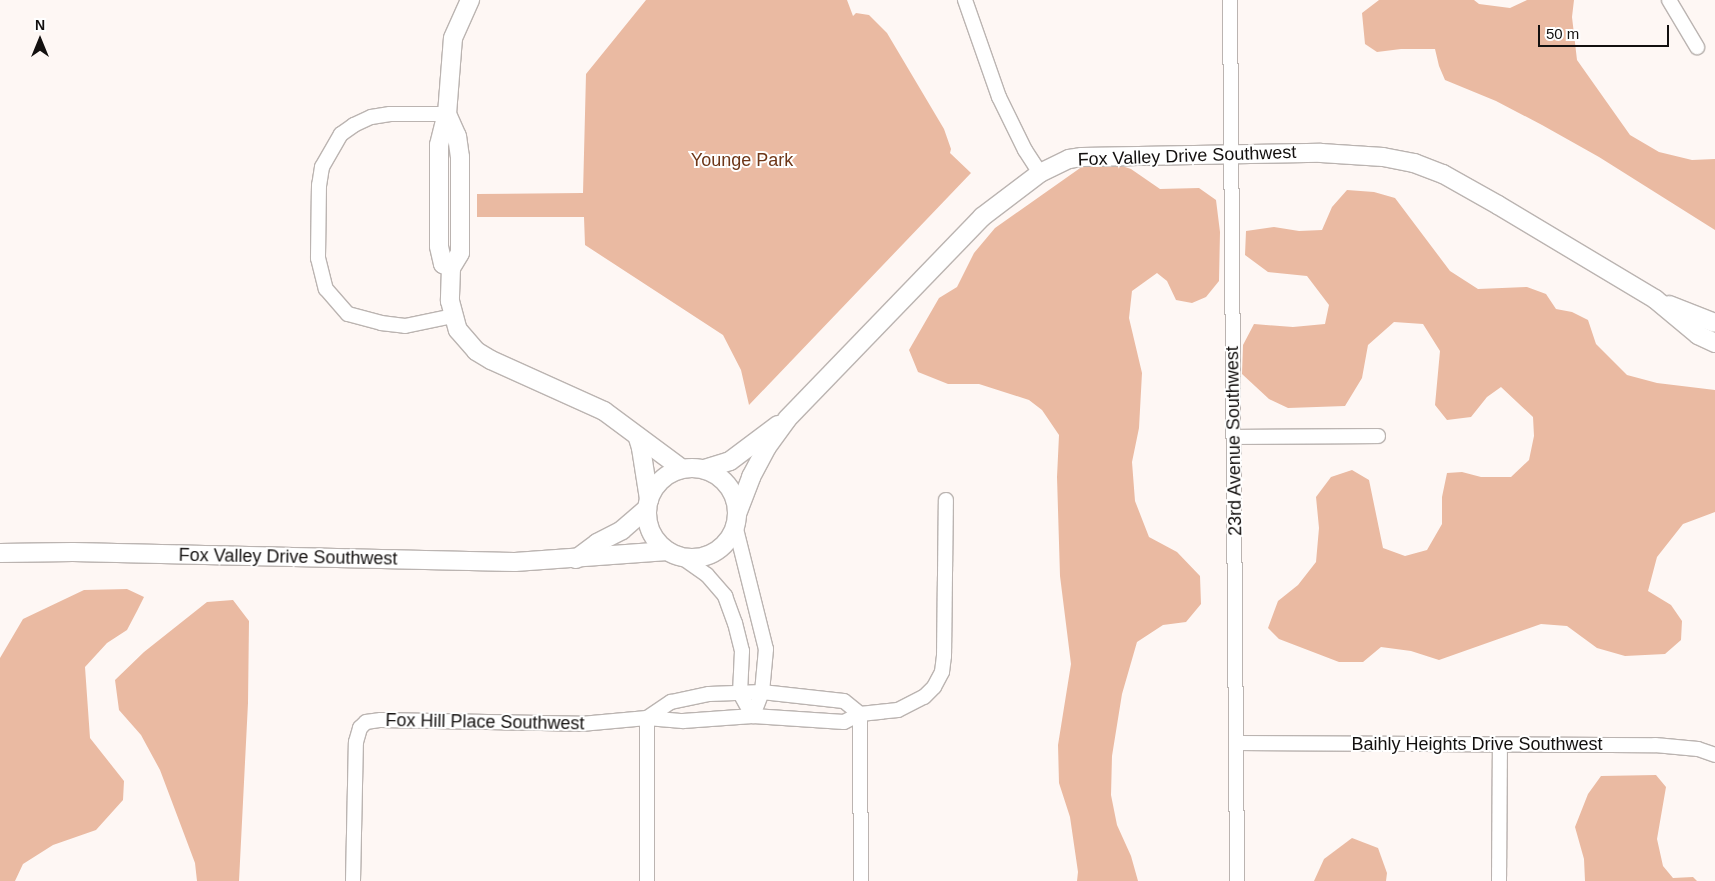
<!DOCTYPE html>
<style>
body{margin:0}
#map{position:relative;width:1715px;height:881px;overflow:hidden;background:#fef7f4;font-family:Arial,sans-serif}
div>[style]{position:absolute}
.green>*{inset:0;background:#eabaa2}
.roads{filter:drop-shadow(1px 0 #bbb4b1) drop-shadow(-1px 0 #bbb4b1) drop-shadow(0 1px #bbb4b1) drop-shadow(0 -1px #bbb4b1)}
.minor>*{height:14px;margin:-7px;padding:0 7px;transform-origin:7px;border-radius:7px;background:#fff}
.tertiary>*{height:18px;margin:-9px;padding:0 9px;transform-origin:9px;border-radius:9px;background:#fff}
.tertiary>.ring{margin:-9px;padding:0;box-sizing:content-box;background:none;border:18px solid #fff;border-radius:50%}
span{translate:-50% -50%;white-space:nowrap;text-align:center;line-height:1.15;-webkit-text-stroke:4px #fff;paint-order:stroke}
.street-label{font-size:18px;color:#13100f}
.park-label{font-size:18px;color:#6e3617}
.north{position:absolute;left:15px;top:15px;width:50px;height:50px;-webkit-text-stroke:4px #fff;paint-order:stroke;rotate:0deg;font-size:14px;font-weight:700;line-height:20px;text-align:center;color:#13100f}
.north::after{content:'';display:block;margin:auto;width:18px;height:22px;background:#13100f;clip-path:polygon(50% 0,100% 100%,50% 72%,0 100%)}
.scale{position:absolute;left:1538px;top:25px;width:131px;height:22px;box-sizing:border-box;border:2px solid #13100f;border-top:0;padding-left:6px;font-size:15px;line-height:18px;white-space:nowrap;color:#13100f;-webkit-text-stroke:4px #fff;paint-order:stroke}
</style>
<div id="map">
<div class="green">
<div style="clip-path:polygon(646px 0,847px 0,853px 16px,856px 13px,869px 15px,887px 33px,944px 129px,951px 149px,950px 153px,971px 173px,749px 405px,741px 370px,723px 335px,585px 245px,584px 217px,477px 217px,477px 194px,583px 193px,586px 74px)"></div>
<div style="clip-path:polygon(1379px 0,1474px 0,1479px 4px,1510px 8px,1527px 0,1574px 0,1572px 17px,1577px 60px,1630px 135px,1659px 152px,1692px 160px,1715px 159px,1715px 230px,1599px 157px,1542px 125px,1496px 101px,1445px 80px,1439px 66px,1435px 49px,1401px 49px,1377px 52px,1365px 44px,1362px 13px)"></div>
<div style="clip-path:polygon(1110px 162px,1131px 169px,1160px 189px,1199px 188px,1216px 200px,1220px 232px,1219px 281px,1206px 297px,1192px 303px,1176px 300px,1167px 281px,1157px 273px,1132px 291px,1129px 318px,1142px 373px,1139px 428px,1132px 462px,1135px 501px,1149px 537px,1177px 552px,1200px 576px,1201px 604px,1186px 622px,1163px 625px,1137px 642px,1122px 694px,1112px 756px,1111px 795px,1117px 825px,1131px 856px,1138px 881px,1077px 881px,1078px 872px,1070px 817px,1059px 783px,1058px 745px,1071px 664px,1060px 576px,1057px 477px,1059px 435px,1042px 410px,1029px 400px,979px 384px,948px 384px,918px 372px,909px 350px,939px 298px,957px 287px,974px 253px,995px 228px,1083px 166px)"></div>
<div style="clip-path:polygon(1347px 190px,1374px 192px,1395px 198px,1450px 271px,1478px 289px,1527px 287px,1546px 294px,1556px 309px,1572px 312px,1588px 320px,1596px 344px,1627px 375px,1657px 383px,1715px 390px,1715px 512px,1683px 524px,1657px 557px,1648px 591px,1671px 605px,1682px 621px,1681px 640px,1665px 654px,1625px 656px,1597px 648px,1567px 626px,1541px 624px,1439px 660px,1411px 651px,1381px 647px,1363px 662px,1339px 662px,1279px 639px,1268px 628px,1278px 601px,1298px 585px,1316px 562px,1319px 528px,1316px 497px,1331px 477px,1352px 470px,1369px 480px,1383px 548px,1405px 556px,1427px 550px,1442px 524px,1442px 497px,1447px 473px,1462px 472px,1481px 477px,1511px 477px,1529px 460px,1534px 436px,1533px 417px,1501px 387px,1487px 397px,1471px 417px,1447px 420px,1435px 405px,1440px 351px,1423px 324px,1394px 322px,1368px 345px,1362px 378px,1345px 406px,1288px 408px,1269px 399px,1242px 374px,1243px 345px,1254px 324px,1293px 327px,1325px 324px,1329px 305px,1307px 276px,1268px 272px,1245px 255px,1246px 231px,1274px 227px,1299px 231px,1322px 230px,1332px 207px)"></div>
<div style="clip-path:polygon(127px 589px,144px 597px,137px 611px,127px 630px,107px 643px,85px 667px,90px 738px,124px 781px,123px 800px,96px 830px,53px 845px,23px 864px,15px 881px,0 881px,0 658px,23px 619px,84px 590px)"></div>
<div style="clip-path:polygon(233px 600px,249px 621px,248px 703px,239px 881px,197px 881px,195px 863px,160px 770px,141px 735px,119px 710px,115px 680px,144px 652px,207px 602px)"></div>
<div style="clip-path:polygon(1656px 775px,1666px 787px,1657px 839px,1663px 866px,1673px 878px,1693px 877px,1697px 881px,1585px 881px,1584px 859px,1575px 827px,1588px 794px,1601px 776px)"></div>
<div style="clip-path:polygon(1352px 838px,1378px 848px,1387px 873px,1386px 881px,1314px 881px,1324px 859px)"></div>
</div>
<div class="roads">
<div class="minor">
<div style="left:965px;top:0;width:103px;rotate:70.7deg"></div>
<div style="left:999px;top:97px;width:59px;rotate:63.9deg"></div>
<div style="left:1025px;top:150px;width:27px;rotate:57deg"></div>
<div style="left:1230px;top:0;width:881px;rotate:89.54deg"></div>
<div style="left:1669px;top:0;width:55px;rotate:59.2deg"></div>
<div style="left:447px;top:114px;width:57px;rotate:180deg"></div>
<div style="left:390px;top:114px;width:19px;rotate:171deg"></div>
<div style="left:371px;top:117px;width:19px;rotate:155deg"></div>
<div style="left:354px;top:125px;width:16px;rotate:145deg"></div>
<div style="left:341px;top:134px;width:38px;rotate:120deg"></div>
<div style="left:322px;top:167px;width:18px;rotate:99deg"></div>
<div style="left:319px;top:185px;width:73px;rotate:90.8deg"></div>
<div style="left:318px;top:258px;width:32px;rotate:76deg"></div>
<div style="left:326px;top:289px;width:33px;rotate:49deg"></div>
<div style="left:348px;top:314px;width:34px;rotate:15deg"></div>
<div style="left:381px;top:323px;width:24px;rotate:7deg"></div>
<div style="left:405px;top:326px;width:49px;rotate:-11.8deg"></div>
<div style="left:1234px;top:437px;width:144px;rotate:-0.4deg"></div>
<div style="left:735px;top:525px;width:128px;rotate:76deg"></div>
<div style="left:766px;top:649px;width:43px;rotate:95.3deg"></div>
<div style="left:762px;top:692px;width:26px;rotate:111deg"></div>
<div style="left:680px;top:556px;width:33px;rotate:35deg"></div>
<div style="left:707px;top:575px;width:28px;rotate:49deg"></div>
<div style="left:725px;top:596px;width:29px;rotate:70deg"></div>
<div style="left:735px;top:623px;width:29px;rotate:76deg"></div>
<div style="left:742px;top:651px;width:42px;rotate:92.7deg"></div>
<div style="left:740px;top:693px;width:26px;rotate:61deg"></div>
<div style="left:860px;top:714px;width:167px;rotate:89.7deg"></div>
<div style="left:647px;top:718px;width:29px;rotate:-34deg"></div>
<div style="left:671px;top:702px;width:39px;rotate:-12deg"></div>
<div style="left:709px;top:694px;width:53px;rotate:-2.2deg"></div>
<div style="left:762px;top:692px;width:82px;rotate:6.3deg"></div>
<div style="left:844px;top:701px;width:21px;rotate:39deg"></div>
<div style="left:647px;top:718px;width:163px;rotate:90deg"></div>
<div style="left:1238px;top:743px;width:417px;rotate:0.3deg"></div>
<div style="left:1655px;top:745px;width:43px;rotate:5.3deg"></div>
<div style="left:1698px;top:749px;width:18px;rotate:19deg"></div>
<div style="left:353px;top:881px;width:139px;rotate:-88.8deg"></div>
<div style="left:356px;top:742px;width:15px;rotate:-74deg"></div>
<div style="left:360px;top:728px;width:8px;rotate:-45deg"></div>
<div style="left:366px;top:722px;width:15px;rotate:-8deg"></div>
<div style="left:381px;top:720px;width:200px;rotate:1.1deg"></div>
<div style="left:581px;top:724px;width:66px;rotate:-5.2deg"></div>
<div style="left:647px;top:718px;width:36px;rotate:5deg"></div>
<div style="left:683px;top:721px;width:70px;rotate:-4.1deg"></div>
<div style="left:753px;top:716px;width:91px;rotate:3.8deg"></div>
<div style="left:844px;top:722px;width:18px;rotate:-27deg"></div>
<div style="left:860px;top:714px;width:38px;rotate:-6deg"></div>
<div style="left:898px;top:710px;width:29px;rotate:-27deg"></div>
<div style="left:924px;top:697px;width:14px;rotate:-45deg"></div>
<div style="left:934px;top:687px;width:17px;rotate:-62deg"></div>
<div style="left:942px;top:672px;width:16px;rotate:-83deg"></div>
<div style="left:944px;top:656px;width:156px;rotate:-89.3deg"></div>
<div style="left:1499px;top:881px;width:136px;rotate:-89.6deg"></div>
</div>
<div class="tertiary">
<div style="left:447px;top:114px;width:24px;rotate:66deg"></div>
<div style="left:457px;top:136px;width:21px;rotate:82deg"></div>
<div style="left:460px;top:157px;width:96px;rotate:90deg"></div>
<div style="left:460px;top:253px;width:17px;rotate:121deg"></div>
<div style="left:451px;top:268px;width:33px;rotate:92deg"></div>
<div style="left:450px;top:301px;width:30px;rotate:75deg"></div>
<div style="left:458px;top:330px;width:28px;rotate:49deg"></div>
<div style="left:476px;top:351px;width:17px;rotate:31deg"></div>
<div style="left:491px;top:360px;width:124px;rotate:24.3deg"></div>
<div style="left:604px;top:411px;width:97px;rotate:36.6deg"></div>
<div style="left:451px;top:268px;width:9px;rotate:-153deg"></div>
<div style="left:443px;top:264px;width:18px;rotate:-103deg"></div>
<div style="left:439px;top:246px;width:101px;rotate:-90deg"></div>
<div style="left:439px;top:145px;width:32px;rotate:-76deg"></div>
<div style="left:447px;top:114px;width:76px;rotate:-85.5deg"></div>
<div style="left:453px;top:38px;width:42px;rotate:-65.9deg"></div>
<div style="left:1669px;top:305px;width:49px;rotate:21.4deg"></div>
<div style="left:638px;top:438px;width:10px;rotate:73deg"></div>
<div style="left:641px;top:448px;width:52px;rotate:81.1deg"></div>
<div class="ring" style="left:647px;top:468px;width:72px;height:72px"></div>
<div style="left:704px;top:469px;width:27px;rotate:-17deg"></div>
<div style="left:730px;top:461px;width:60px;rotate:-36.9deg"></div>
<div style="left:737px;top:514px;width:40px;rotate:-69deg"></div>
<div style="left:751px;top:477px;width:34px;rotate:-62deg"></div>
<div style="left:767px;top:447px;width:34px;rotate:-54deg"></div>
<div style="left:787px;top:419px;width:281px;rotate:-46deg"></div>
<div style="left:982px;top:217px;width:73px;rotate:-37.2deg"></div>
<div style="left:1040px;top:173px;width:32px;rotate:-26deg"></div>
<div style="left:1069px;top:159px;width:13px;rotate:-9deg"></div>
<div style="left:1082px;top:157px;width:239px;rotate:-1deg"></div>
<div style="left:1321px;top:153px;width:62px;rotate:3.7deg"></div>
<div style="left:1383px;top:157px;width:32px;rotate:11deg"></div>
<div style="left:1414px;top:163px;width:31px;rotate:21deg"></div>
<div style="left:1443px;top:174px;width:63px;rotate:29.4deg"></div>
<div style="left:1498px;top:205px;width:183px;rotate:30.9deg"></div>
<div style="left:1655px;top:299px;width:56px;rotate:39.9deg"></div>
<div style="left:1698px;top:335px;width:19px;rotate:25deg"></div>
<div style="left:0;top:553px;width:73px;rotate:-0.8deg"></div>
<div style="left:73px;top:552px;width:442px;rotate:1.3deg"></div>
<div style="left:515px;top:562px;width:153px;rotate:-4.1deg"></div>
<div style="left:576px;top:559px;width:26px;rotate:-37deg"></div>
<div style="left:597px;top:543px;width:28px;rotate:-27deg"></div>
<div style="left:622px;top:530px;width:33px;rotate:-41deg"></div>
</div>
</div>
<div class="street-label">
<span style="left:1187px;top:156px;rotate:-2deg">Fox Valley Drive Southwest</span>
<span style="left:1234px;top:441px;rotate:-91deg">23rd Avenue Southwest</span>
<span style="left:288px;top:557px;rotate:1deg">Fox Valley Drive Southwest</span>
<span style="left:485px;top:722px;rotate:1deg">Fox Hill Place Southwest</span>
<span style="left:1477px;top:744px">Baihly Heights Drive Southwest</span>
</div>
<div class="park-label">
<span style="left:742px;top:160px">Younge Park</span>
</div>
<div class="north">N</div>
<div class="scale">50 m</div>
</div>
